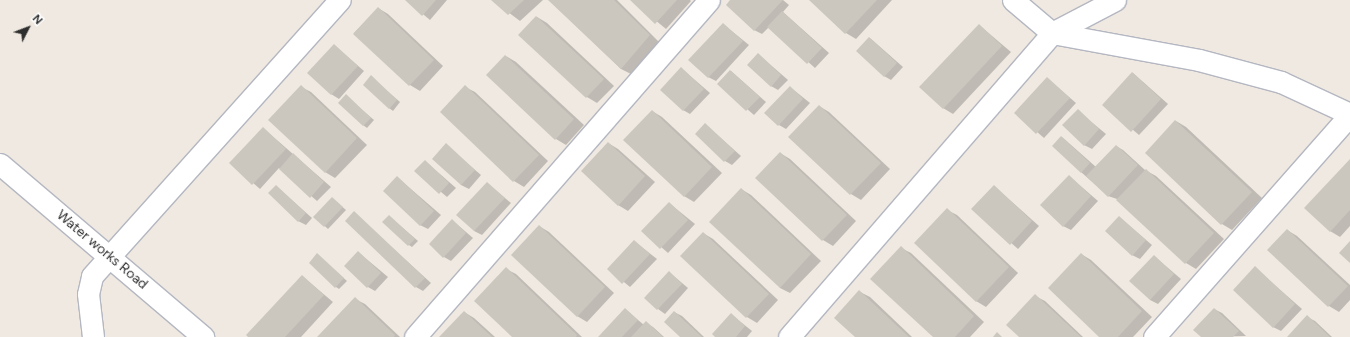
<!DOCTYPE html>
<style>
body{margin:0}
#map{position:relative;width:1350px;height:337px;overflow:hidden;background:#efe9e1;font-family:Figtree,sans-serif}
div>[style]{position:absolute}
.shadow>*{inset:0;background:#0003}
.building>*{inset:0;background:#cbc7bf}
.roads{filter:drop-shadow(1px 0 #b4b7c1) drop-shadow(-1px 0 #b4b7c1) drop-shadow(0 1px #b4b7c1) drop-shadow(0 -1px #b4b7c1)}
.minor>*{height:21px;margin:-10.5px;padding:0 10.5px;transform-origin:10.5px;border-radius:10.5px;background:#fff}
span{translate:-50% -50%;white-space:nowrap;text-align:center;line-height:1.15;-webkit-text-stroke:3.5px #fff;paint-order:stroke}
.street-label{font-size:14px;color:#2e2e2e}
.north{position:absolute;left:8px;top:8px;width:40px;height:40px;-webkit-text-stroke:3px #fff;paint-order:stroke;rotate:48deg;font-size:11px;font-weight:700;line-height:16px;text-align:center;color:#2e2e2e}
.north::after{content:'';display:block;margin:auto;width:14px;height:18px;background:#2e2e2e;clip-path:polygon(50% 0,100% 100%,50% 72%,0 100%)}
</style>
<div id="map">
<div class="shadow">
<div style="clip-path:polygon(406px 0,447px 0,430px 20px)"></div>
<div style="clip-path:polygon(492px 0,543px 0,520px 21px)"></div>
<div style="clip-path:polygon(549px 0,617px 0,659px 42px,631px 74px,621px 69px)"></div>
<div style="clip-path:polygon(631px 0,690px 0,691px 1px,666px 29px)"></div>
<div style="clip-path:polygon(732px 0,783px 0,789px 5px,783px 12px,829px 53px,815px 68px,769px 27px,762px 34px,754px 30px)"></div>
<div style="clip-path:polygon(810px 0,892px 0,856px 39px,846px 33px)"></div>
<div style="clip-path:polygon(378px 8px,388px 14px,443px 66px,420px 91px,410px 85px,354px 33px)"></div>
<div style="clip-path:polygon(537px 17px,547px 23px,614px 86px,597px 103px,587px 97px,520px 34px)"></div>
<div style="clip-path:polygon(723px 24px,749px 45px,716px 81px,708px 77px)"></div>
<div style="clip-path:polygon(979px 25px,1011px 52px,953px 114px,943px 108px)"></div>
<div style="clip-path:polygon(870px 38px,903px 67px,891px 80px,884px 76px)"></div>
<div style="clip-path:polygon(334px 45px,364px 71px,339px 99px,331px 94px)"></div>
<div style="clip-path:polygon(758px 54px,788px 80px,778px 90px,771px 86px)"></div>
<div style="clip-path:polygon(506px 56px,516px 62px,584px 125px,566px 145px,556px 139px)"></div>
<div style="clip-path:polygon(681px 68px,710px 93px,690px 114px,683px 110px)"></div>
<div style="clip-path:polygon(731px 71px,766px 102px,754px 115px,718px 84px)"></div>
<div style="clip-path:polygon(1133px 73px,1168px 104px,1139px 135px,1104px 105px)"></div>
<div style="clip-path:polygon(371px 77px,400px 102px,393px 111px,389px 108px)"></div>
<div style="clip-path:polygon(1047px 78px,1076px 103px,1044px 138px,1015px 113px)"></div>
<div style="clip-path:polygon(301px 87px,311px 92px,367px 145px,335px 178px,325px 172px)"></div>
<div style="clip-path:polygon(465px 87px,475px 92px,548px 161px,524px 187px,514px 181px,441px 112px)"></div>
<div style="clip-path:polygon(790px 87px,810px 103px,786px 129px,779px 125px)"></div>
<div style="clip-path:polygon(346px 96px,374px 120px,367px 128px,363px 125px)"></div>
<div style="clip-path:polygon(819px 106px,829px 112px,890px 169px,861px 200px,851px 194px,790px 137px)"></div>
<div style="clip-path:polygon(652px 111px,662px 117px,722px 173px,694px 202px,684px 196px,625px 140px)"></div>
<div style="clip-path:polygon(1078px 111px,1106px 134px,1092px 149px,1084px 145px)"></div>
<div style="clip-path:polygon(1176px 121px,1186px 127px,1262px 198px,1232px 230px,1222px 224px)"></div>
<div style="clip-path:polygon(705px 124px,741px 156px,732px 165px,725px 161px)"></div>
<div style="clip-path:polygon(263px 128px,331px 187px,317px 201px,279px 168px,260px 189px,230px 163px)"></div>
<div style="clip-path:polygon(1062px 137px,1096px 167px,1116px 146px,1123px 150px,1145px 170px,1156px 176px,1224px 239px,1196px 269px,1186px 263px,1117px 199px,1108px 196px,1081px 172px)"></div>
<div style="clip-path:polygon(608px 143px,618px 149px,655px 182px,628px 211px,618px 205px)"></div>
<div style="clip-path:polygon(446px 145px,481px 175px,469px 189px,461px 185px)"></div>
<div style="clip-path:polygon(780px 153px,790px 159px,856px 221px,833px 246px,823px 240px,757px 178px)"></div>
<div style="clip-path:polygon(425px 161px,456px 188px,447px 197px,416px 171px)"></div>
<div style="clip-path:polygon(1350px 161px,1350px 226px,1340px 237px,1330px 231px)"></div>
<div style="clip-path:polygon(1069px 176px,1098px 201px,1071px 230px,1063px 226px)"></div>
<div style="clip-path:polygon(397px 177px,441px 215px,428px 229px,420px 225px)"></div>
<div style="clip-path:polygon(487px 183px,511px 203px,482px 235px,474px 231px)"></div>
<div style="clip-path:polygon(276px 186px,312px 218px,306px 225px,298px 221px)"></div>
<div style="clip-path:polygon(994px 186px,1039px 226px,1018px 249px,973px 209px)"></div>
<div style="clip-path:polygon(741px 189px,751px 195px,821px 261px,790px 293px,780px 288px)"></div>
<div style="clip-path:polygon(332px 198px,346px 210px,328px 229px,315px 217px)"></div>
<div style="clip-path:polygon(669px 203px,695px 224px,668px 253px,643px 231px)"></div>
<div style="clip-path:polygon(947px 210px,957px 215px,1018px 273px,986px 307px,976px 301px)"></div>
<div style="clip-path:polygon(354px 213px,431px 283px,423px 291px,416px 287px)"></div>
<div style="clip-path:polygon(389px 216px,418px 241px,412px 247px,409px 245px)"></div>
<div style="clip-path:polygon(1119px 217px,1152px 245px,1140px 259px,1132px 255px)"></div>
<div style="clip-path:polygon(452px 220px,473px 238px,451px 261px,444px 257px)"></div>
<div style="clip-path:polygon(539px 226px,549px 232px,614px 293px,587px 322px,577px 316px)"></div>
<div style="clip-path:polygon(1287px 230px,1297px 236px,1350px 285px,1350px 300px,1339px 312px,1329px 306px,1269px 250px)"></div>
<div style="clip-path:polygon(703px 233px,713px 239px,778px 300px,757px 323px,747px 317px)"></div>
<div style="clip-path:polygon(634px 241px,657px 259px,630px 287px,608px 269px)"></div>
<div style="clip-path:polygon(901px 248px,911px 253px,984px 322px,970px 337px,934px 337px)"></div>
<div style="clip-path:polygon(358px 252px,388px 277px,375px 291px,368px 287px)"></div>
<div style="clip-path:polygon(1081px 254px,1091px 260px,1152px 317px,1133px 337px,1101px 337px)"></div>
<div style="clip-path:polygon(317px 255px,347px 281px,339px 289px,336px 287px)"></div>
<div style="clip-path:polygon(1154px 256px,1181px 279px,1158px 304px,1150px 300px)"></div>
<div style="clip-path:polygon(1255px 268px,1302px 309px,1281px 331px,1273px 327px)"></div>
<div style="clip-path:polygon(506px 269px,516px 274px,582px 337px,514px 337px)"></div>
<div style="clip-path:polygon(669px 272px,688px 288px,665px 314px,658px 309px)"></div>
<div style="clip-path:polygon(302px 276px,333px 302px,301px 337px,250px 337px)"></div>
<div style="clip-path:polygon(860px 292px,870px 297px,912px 337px,856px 337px)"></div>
<div style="clip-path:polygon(1035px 296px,1045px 301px,1083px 337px,1020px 337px)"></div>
<div style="clip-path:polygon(355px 299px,365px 304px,400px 337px,319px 337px)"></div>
<div style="clip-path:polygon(625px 309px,644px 325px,646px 323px,653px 327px,664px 337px,599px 337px)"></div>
<div style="clip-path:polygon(1214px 309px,1222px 313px,1246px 336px,1202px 337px)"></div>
<div style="clip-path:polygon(464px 312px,474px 318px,495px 337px,441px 337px)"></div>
<div style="clip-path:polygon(674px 312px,682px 316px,704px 337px,681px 337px)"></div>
<div style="clip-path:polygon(732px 315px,752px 331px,747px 337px,717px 337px)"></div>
<div style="clip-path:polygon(1307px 317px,1315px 321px,1332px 337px,1289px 337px)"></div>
</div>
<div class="building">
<div style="clip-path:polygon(405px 0,436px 0,422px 16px)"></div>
<div style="clip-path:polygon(491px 0,524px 0,508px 15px)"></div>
<div style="clip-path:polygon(548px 0,614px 0,650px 35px,621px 69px)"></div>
<div style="clip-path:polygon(630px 0,677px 0,655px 24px)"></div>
<div style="clip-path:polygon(730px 0,783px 0,754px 31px,726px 5px)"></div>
<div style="clip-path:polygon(809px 0,877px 0,845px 34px)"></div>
<div style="clip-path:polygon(378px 7px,434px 60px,409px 86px,353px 34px)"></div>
<div style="clip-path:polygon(782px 11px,822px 48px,807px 64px,767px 27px)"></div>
<div style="clip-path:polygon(536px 16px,604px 79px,586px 98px,518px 35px)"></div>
<div style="clip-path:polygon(723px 23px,743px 41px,708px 78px,688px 60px)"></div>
<div style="clip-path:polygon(979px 24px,1002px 46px,943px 109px,919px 87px)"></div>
<div style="clip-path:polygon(869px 37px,897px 63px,884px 77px,856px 51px)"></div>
<div style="clip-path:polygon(334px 44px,358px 66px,331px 95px,307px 73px)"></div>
<div style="clip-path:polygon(758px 53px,781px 75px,771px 87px,747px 65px)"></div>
<div style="clip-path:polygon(505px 55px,574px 119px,555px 140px,486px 75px)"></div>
<div style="clip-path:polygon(681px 67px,704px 89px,683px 111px,660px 90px)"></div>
<div style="clip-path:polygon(730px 70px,760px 97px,746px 111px,717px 84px)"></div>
<div style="clip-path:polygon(1132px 72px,1161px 99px,1131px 132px,1102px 105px)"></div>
<div style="clip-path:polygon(371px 75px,397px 100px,389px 109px,363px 85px)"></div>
<div style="clip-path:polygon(1047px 77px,1070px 98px,1036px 134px,1014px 113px)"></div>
<div style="clip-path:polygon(301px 85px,357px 138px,325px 173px,268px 120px)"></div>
<div style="clip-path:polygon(465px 85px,539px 155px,513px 182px,440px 112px)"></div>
<div style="clip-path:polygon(790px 86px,803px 99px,778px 126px,764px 113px)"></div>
<div style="clip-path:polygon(346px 94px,371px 118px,363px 126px,338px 103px)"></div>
<div style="clip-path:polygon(819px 105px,881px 163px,850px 195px,788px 137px)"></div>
<div style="clip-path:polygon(1078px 109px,1099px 129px,1084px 146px,1062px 125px)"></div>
<div style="clip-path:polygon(652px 110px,712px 167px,684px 197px,623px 140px)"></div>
<div style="clip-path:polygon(1175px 120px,1252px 192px,1221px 225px,1145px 153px)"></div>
<div style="clip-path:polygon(705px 123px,735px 151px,724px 162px,695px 134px)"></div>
<div style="clip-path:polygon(263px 127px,286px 149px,252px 185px,229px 163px)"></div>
<div style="clip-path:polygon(1061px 136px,1090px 163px,1081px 173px,1052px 146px)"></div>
<div style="clip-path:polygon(608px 142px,645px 176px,618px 206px,581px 171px)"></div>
<div style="clip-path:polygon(446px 143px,475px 170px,461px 185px,432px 159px)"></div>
<div style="clip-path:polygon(1116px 145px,1138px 165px,1108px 197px,1086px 176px)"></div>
<div style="clip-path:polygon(780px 152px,847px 215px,822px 241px,755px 178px)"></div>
<div style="clip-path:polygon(293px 153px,324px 182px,310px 198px,279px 169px)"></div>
<div style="clip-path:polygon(1350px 159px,1350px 210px,1330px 232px,1304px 208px)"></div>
<div style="clip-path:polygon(425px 160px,449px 183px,439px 194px,414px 171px)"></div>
<div style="clip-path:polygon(1146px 169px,1214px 233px,1185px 264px,1116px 200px)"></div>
<div style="clip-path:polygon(1069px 175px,1091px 196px,1063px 227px,1040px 205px)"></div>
<div style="clip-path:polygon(397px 176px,434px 211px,420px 226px,383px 191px)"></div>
<div style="clip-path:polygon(487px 182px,505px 198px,474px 231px,456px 215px)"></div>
<div style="clip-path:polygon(276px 185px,306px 213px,298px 222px,268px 193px)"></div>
<div style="clip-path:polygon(994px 185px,1032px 221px,1010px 245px,971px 209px)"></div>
<div style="clip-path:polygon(741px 188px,811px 254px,780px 288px,709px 222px)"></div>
<div style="clip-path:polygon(332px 197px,343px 207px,324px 227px,313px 217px)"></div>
<div style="clip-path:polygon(669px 202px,688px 220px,660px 249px,641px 231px)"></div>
<div style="clip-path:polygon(947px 208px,1009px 267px,976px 302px,914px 243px)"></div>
<div style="clip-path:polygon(354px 211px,425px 278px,415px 288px,345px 221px)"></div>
<div style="clip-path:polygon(389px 215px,415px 239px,408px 246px,382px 222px)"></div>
<div style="clip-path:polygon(1119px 216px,1146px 240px,1132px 256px,1105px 231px)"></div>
<div style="clip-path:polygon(452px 219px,466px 233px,443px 258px,429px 244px)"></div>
<div style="clip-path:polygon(539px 225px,605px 287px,577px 317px,511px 255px)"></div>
<div style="clip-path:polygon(1287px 229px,1348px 286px,1328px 307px,1267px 250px)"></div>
<div style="clip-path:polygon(703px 232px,769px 294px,746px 318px,680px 256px)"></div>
<div style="clip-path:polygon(634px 240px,650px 254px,622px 284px,607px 269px)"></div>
<div style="clip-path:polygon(1350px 241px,1350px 263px,1339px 253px)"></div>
<div style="clip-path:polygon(901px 246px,974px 316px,955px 337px,933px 337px,870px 279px)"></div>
<div style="clip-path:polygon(358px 251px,381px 273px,367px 288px,344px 266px)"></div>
<div style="clip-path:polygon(317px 253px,344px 278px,335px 288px,309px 263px)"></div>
<div style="clip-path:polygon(1081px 253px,1142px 311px,1118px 337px,1099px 337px,1048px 288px)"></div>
<div style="clip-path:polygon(1154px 255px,1174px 274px,1150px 300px,1129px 281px)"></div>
<div style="clip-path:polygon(1255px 266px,1295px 304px,1273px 328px,1233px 290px)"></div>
<div style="clip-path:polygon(506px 267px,577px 335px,576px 337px,512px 337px,474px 301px)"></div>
<div style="clip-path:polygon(669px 271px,682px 284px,657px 310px,644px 298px)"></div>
<div style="clip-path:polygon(302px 275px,324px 295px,285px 337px,248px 337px,246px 335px)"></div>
<div style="clip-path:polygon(859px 290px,909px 337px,855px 337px,834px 318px)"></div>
<div style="clip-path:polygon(1035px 294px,1081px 337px,1019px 337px,1006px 325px)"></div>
<div style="clip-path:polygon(355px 297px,395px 335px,394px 337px,317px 337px)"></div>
<div style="clip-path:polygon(625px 308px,638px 320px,622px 337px,598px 337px)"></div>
<div style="clip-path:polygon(1214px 308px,1239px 331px,1233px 337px,1201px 337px,1193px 330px)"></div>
<div style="clip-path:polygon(464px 311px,492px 337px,439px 337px)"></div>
<div style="clip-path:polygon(674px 311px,702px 337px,680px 337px,664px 322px)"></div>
<div style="clip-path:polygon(731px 313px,745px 326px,736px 337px,715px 337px,712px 334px)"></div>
<div style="clip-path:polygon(1307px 315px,1330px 337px,1287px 337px)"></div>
<div style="clip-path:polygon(646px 321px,663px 337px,631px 337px)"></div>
<div style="clip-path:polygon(997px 332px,1002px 337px,993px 337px)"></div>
</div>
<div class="roads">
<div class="minor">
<div style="left:1013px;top:0;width:51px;rotate:40.2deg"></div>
<div style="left:1052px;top:33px;width:149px;rotate:10.4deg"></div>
<div style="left:1199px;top:60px;width:85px;rotate:15deg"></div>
<div style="left:1281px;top:82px;width:76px;rotate:24.9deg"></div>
<div style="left:0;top:164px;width:267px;rotate:40.4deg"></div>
<div style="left:93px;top:337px;width:43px;rotate:-96.6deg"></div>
<div style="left:88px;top:294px;width:18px;rotate:-77deg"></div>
<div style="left:92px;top:276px;width:371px;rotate:-48.1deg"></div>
<div style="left:415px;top:337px;width:447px;rotate:-48.9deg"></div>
<div style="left:789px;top:337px;width:402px;rotate:-49.1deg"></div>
<div style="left:1052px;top:33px;width:71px;rotate:-27.6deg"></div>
<div style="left:1154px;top:337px;width:296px;rotate:-48.6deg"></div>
</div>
</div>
<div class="street-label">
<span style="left:102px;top:250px;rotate:40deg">Water works Road</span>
</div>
<div class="north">N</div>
</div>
